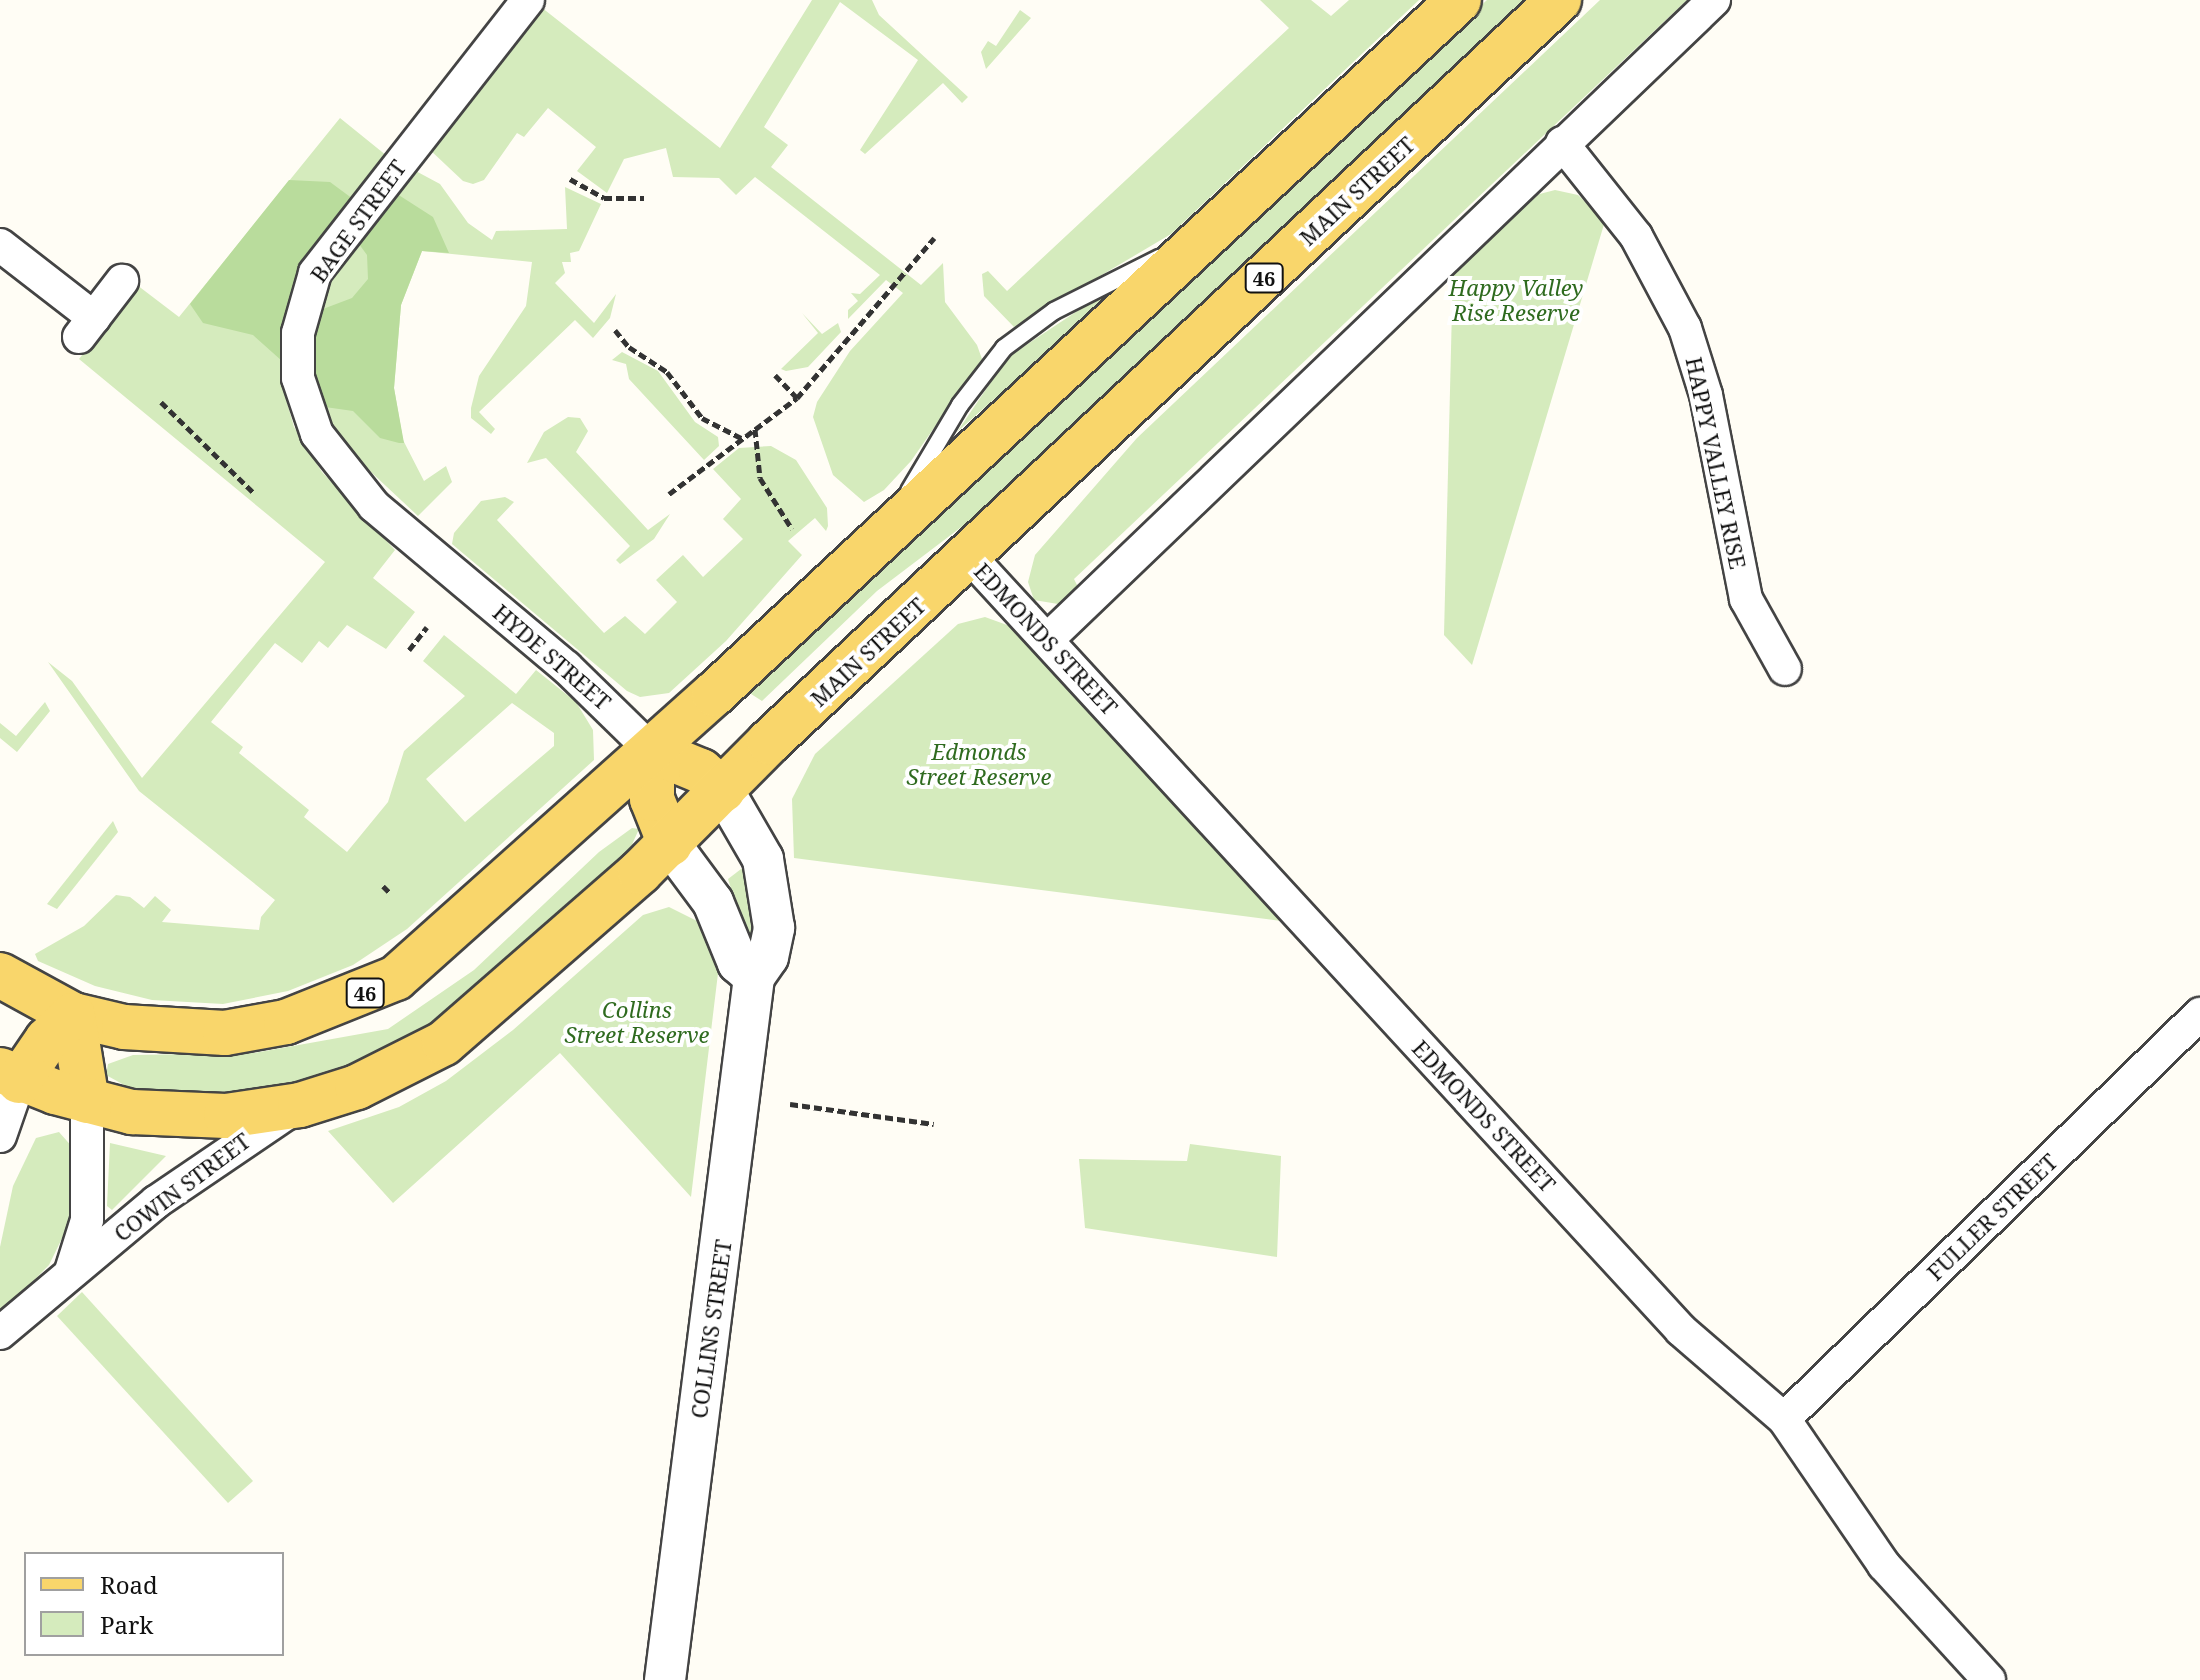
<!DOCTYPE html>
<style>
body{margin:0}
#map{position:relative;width:2200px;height:1680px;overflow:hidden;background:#fffdf5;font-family:"Noto Serif",serif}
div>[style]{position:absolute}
.green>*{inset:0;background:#d5ebbd}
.forest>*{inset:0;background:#b9dc9c}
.path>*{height:5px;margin-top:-2.5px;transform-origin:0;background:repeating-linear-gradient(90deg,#333 0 8px,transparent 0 12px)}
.roads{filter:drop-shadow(2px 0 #444) drop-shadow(-2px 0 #444) drop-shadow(0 2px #444) drop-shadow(0 -2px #444)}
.service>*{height:16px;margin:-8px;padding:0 8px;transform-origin:8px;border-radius:8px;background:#fff}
.minor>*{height:32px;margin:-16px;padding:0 16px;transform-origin:16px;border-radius:16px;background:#fff}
.tertiary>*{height:40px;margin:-20px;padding:0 20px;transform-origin:20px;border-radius:20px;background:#fff}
.primary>*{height:44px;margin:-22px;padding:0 22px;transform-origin:22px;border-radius:22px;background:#f9d66b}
span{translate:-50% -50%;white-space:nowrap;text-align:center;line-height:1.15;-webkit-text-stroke:8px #fff;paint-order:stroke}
.shield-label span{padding:2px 6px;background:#fff;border:2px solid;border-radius:6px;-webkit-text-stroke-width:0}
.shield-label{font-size:20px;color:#111;font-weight:700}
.street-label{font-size:22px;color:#111}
.park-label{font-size:22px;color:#2f6b1f;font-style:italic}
.legend{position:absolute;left:24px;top:1552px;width:260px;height:104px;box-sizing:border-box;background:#fff;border:2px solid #a0a0a0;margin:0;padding:10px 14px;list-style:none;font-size:24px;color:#111}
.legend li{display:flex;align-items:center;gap:16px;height:40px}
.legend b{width:40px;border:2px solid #a0a0a0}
</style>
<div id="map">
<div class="green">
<div style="clip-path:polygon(812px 0,872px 0,879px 15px,968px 97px,962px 103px,943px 83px,865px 154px,860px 150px,918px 60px,840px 2px,764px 127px,788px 145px,771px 167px,921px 285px,943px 263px,945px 302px,977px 345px,982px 359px,911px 461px,884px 490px,864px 502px,833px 475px,813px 417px,817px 402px,850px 351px,903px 293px,886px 280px,848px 319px,848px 310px,858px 301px,851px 293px,860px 294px,880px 275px,755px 177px,736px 195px,719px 178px,673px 177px,666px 148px,624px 159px,607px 193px,577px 171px,596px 147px,548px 108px,524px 137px,517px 133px,484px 180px,473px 184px,463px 181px,429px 149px,541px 7px,720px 148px)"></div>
<div style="clip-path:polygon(1260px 0,1311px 0,1331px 16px,1349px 0,1419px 0,1171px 234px,1014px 327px,984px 296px,982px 274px,988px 271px,1007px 291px,1289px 28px)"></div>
<div style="clip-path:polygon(1487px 0,1531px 0,989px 506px,877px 591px,762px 701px,748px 692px)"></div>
<div style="clip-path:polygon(1600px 0,1687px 0,1074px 579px,1079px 589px,1064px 605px,1034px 600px,1028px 582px,1035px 555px,1137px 438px)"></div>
<div style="clip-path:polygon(1020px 10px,1031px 18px,986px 69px,981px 52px,988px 41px,996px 46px)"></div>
<div style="clip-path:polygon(evenodd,340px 118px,387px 156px,295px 279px,284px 336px,285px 395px,294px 427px,322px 472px,395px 550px,373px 578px,415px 612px,386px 649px,347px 625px,328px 648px,319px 641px,302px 663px,275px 643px,211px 722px,243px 747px,239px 753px,309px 810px,304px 817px,347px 852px,388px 802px,404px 751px,465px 696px,423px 661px,444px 635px,516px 694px,536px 670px,576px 702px,593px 730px,594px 760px,407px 929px,353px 965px,288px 991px,223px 1004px,152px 1000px,95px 986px,38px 961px,35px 954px,84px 926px,116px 895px,130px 897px,144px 908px,155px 896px,171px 910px,162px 922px,259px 930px,261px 917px,275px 900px,139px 791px,48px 662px,72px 681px,142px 778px,325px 562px,79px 359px,137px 285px,179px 317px,340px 118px,512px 703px,554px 733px,554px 746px,465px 822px,426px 779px,512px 703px)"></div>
<div style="clip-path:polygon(412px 169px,440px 184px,468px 223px,492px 240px,496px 231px,567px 229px,565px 187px,601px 204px,579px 251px,570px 253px,571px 262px,562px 262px,565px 273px,555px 283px,594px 323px,616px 294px,610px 318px,593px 338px,575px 320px,479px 412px,495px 429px,491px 434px,471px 418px,471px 408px,479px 376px,526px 306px,532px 262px,422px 251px,401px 305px,394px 388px,403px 440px,424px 481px,446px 466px,452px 482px,418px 516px,340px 443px,326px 418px,310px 357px,312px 330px,330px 276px)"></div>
<div style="clip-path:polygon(1555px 190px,1578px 195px,1605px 221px,1472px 665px,1444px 635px,1453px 268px,1532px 196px)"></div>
<div style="clip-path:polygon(1118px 284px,1124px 284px,957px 432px,1008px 357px)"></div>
<div style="clip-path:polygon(802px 313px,822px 334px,838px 323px,841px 332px,808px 367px,786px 371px,781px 369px,818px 333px)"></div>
<div style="clip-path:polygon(622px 352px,658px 371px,695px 422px,718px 437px,719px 446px,704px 460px,629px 379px,626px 364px,612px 360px)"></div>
<div style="clip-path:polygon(568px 417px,580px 418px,588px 431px,576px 452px,648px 530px,670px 514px,654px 539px,620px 564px,616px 560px,630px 546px,546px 458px,527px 463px,544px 432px)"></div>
<div style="clip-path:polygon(771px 446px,796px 460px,827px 508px,828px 526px,826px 531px,815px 518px,788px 541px,802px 555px,726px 641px,669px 693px,640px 697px,627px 691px,452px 544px,454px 533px,481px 501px,505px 497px,514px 502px,497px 520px,604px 633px,625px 616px,645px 634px,677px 602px,656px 580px,683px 555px,703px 577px,743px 539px,723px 519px,741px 499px,713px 469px,739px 448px)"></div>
<div style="clip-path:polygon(985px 617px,1018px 629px,1281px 921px,794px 858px,792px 799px,815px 754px,958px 624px)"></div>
<div style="clip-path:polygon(45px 702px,50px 711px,17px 752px,0 738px,0 723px,16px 736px)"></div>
<div style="clip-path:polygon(113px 821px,118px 832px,57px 909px,47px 904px)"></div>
<div style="clip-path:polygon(632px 828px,639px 829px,630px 849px,506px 967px,433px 1026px,371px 1060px,296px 1084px,223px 1095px,135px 1091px,106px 1075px,108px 1064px,133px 1055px,254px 1053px,388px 1029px,474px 970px,599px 852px)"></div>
<div style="clip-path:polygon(745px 866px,759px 928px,749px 947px,728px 879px)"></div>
<div style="clip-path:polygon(669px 907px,703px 924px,719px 965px,691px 1197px,560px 1053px,393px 1203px,328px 1131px,399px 1107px,446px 1081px,513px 1030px,643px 915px)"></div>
<div style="clip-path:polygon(59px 1132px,74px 1149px,70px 1222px,49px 1265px,0 1315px,0 1247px,13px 1186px,36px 1138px)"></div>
<div style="clip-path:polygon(110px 1143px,166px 1156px,112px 1210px,107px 1206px)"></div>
<div style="clip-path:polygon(1190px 1144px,1281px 1156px,1277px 1257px,1085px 1228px,1079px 1159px,1187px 1161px)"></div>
<div style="clip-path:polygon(82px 1292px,253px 1481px,228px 1503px,57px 1316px)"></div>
</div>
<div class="forest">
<div style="clip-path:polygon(289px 180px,330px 182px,353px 199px,295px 279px,282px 361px,253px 335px,203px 323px,190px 304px)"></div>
<div style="clip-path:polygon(394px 192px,433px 217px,449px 253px,422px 251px,401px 305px,394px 388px,404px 443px,399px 443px,380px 438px,353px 411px,325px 407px,312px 383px,310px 356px,315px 312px,352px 298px,368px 279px,367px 255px,356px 240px)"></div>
</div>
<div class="path">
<div style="left:570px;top:179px;width:39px;rotate:29deg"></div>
<div style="left:604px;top:198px;width:40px"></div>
<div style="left:615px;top:330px;width:22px;rotate:51deg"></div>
<div style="left:629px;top:347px;width:45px;rotate:33.3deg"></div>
<div style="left:667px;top:372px;width:58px;rotate:52.7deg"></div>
<div style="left:702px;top:418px;width:44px;rotate:27.1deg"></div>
<div style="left:775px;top:375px;width:32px;rotate:46deg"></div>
<div style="left:161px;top:402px;width:130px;rotate:44.4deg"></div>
<div style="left:755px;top:429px;width:49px;rotate:84.2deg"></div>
<div style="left:760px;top:478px;width:60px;rotate:57.9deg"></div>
<div style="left:669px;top:494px;width:160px;rotate:-36.9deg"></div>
<div style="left:797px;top:398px;width:211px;rotate:-49.4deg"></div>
<div style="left:409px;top:650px;width:29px;rotate:-52deg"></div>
<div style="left:383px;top:886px;width:11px;rotate:45deg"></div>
<div style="left:790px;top:1104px;width:145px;rotate:7.9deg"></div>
</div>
<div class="roads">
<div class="service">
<div style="left:909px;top:491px;width:100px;rotate:-59.3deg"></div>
<div style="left:960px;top:405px;width:72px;rotate:-52.3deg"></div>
<div style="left:1004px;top:348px;width:62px;rotate:-36.5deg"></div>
<div style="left:1054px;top:311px;width:118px;rotate:-26.8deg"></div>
</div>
<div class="minor">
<div style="left:528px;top:0;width:346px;rotate:128deg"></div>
<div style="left:315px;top:273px;width:62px;rotate:105.8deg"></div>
<div style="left:298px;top:333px;width:45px;rotate:90deg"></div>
<div style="left:298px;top:378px;width:59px;rotate:71.3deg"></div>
<div style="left:317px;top:434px;width:92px;rotate:51.6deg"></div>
<div style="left:374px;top:506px;width:251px;rotate:40deg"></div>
<div style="left:566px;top:667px;width:120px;rotate:44.3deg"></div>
<div style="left:1562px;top:143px;width:119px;rotate:51.5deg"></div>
<div style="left:1636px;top:236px;width:104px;rotate:62deg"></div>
<div style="left:1685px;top:328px;width:70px;rotate:72.6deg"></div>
<div style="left:1706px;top:395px;width:208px;rotate:78.9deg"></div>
<div style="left:1746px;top:599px;width:80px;rotate:60.9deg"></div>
<div style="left:0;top:245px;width:119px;rotate:37.8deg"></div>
<div style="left:79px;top:337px;width:71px;rotate:-52.5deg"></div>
<div style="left:970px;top:557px;width:1050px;rotate:47.39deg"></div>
<div style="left:1681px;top:1330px;width:136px;rotate:40.8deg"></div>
<div style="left:1784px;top:1419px;width:177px;rotate:55.6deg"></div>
<div style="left:1884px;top:1565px;width:156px;rotate:47.6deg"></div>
<div style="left:1048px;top:639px;width:923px;rotate:-43.81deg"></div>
<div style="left:0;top:1136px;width:58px;rotate:-70.9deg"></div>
<div style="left:71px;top:1271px;width:53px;rotate:-72.6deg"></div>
<div style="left:87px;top:1220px;width:119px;rotate:-90deg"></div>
<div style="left:0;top:1333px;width:204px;rotate:-40deg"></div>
<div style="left:156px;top:1202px;width:158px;rotate:-34.2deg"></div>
<div style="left:1784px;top:1419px;width:581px;rotate:-44.23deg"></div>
</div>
<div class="tertiary">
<div style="left:670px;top:844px;width:72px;rotate:53.4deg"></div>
<div style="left:713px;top:902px;width:66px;rotate:67.7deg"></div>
<div style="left:738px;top:963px;width:21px;rotate:41deg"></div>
<div style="left:665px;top:1680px;width:709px;rotate:-82.78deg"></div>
<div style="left:754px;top:977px;width:24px;rotate:-55deg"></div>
<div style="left:768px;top:957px;width:30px;rotate:-78deg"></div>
<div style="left:774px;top:928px;width:70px;rotate:-99.1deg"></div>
<div style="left:763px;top:859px;width:80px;rotate:-120.1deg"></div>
</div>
<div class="primary">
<div style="left:670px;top:844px;width:48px;rotate:-111.8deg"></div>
<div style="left:652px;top:799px;width:48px;rotate:-90deg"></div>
<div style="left:652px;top:751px;width:53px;rotate:22.2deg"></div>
<div style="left:701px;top:771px;width:29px;rotate:41deg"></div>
<div style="left:0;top:975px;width:83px;rotate:28.7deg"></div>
<div style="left:73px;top:1015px;width:52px;rotate:13.2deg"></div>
<div style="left:124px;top:1027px;width:101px;rotate:3.4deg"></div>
<div style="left:225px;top:1033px;width:62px;rotate:-10.2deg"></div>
<div style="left:286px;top:1022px;width:118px;rotate:-21.8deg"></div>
<div style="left:396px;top:978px;width:426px;rotate:-41.8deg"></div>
<div style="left:714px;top:694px;width:1018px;rotate:-42.97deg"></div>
<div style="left:73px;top:1015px;width:87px;rotate:80.8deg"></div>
<div style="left:0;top:1070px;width:59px;rotate:21.8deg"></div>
<div style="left:55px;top:1092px;width:80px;rotate:14.6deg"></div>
<div style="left:132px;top:1112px;width:94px;rotate:2.4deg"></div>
<div style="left:226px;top:1116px;width:75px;rotate:-8.5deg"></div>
<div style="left:300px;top:1105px;width:60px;rotate:-17.5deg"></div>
<div style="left:357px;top:1087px;width:97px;rotate:-26.8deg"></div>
<div style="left:444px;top:1043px;width:260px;rotate:-41.1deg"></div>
<div style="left:640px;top:872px;width:183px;rotate:-45.2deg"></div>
<div style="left:769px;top:742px;width:1084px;rotate:-43.21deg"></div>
<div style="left:19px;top:1081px;width:50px;rotate:-55.7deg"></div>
<div style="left:47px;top:1040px;width:36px;rotate:-44deg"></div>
</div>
</div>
<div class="shield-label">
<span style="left:1264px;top:278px">46</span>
<span style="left:365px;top:993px">46</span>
</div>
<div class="street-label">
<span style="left:1357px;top:191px;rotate:-43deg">MAIN STREET</span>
<span style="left:358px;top:221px;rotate:-54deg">BAGE STREET</span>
<span style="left:1716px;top:463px;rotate:78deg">HAPPY VALLEY RISE</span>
<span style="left:1046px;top:639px;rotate:47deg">EDMONDS STREET</span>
<span style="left:868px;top:652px;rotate:-43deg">MAIN STREET</span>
<span style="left:552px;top:657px;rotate:41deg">HYDE STREET</span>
<span style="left:1484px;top:1116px;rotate:47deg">EDMONDS STREET</span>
<span style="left:182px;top:1187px;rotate:-37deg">COWIN STREET</span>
<span style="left:1992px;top:1217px;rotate:-44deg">FULLER STREET</span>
<span style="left:711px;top:1329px;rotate:-82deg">COLLINS STREET</span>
</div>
<div class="park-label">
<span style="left:1516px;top:300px">Happy Valley<br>Rise Reserve</span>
<span style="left:979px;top:764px">Edmonds<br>Street Reserve</span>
<span style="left:637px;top:1022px">Collins<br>Street Reserve</span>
</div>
<ul class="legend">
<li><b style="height:10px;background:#f9d66b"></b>Road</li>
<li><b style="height:22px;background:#d5ebbd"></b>Park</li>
</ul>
</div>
